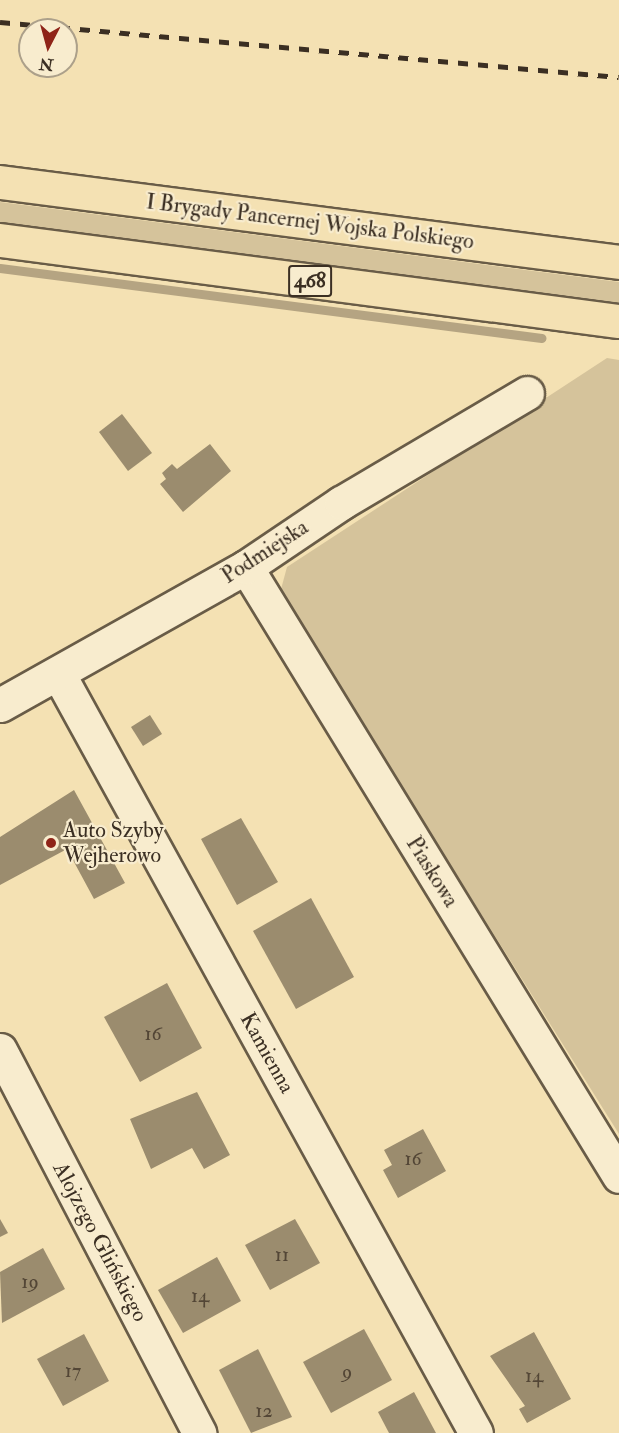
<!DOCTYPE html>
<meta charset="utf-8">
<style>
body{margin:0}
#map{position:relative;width:619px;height:1433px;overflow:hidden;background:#f4e1b3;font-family:"IM FELL Double Pica",serif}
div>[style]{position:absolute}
.green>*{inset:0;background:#d5c39b}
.stream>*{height:9px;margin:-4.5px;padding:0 4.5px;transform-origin:4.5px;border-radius:4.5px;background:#b5a482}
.building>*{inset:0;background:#9b8c6e}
.roads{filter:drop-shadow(2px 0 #695c47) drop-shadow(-2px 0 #695c47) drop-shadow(0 2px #695c47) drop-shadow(0 -2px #695c47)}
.minor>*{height:33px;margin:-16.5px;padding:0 16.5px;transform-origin:16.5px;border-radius:16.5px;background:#f8ecce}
.major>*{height:33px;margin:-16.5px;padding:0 16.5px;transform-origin:16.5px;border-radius:16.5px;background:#f4e1b3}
.rail>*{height:4.5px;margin-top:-2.25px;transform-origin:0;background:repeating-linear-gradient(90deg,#3b2f23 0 10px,transparent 0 20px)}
.dots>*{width:16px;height:16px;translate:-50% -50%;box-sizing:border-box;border:3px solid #f8ecce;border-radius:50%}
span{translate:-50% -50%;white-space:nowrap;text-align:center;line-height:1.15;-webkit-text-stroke:4.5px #f8ecce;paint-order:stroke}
.number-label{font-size:20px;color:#534636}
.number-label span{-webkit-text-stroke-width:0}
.shield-label span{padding:2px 4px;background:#f8ecce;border:2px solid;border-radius:4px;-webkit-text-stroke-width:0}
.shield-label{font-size:21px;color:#3b2f23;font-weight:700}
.street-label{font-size:22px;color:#3b2f23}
.poi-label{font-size:22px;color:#3b2f23}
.left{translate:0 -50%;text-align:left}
.north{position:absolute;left:18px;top:18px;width:60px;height:60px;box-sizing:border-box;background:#f8ecce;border:2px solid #aca08a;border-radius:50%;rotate:186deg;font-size:16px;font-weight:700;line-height:24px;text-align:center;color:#3b2f23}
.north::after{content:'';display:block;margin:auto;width:21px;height:27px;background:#8f2418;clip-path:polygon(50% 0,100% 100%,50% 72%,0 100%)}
</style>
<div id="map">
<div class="green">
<div style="clip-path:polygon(0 202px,619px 282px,619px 306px,0 226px)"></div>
<div style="clip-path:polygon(607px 358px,619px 360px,619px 1134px,280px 593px,287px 567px)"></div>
</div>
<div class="stream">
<div style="left:0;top:268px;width:546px;rotate:7.37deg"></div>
</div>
<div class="building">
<div style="clip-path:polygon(122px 414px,152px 453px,128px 471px,99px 432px)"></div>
<div style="clip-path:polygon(210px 444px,231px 471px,183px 512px,160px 484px,166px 479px,162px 473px,172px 464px,177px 469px)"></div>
<div style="clip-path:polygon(150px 715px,162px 734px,143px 746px,131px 727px)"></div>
<div style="clip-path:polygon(74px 790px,125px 883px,94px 899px,67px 849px,0 885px,0 837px)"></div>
<div style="clip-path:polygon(241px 818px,278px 882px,237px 905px,201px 839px)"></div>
<div style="clip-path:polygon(311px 898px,354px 977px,296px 1009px,253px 931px)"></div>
<div style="clip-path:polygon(167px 983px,202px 1048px,140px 1082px,104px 1017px)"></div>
<div style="clip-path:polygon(197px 1092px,230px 1155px,204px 1169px,192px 1148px,151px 1169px,130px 1119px)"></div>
<div style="clip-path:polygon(423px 1129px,446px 1171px,398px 1198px,383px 1170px,392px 1165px,384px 1150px)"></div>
<div style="clip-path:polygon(0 1219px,8px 1233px,0 1237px)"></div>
<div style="clip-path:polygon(295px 1219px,320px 1263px,270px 1290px,245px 1245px)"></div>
<div style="clip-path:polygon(43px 1248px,65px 1289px,2px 1323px,0 1272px)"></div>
<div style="clip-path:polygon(217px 1257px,241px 1301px,183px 1333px,158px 1290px)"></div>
<div style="clip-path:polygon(364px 1329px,392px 1380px,331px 1413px,303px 1362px)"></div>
<div style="clip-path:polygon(534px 1332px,571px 1399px,527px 1423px,519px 1409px,525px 1406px,490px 1356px)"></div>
<div style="clip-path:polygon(84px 1334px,109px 1381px,63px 1406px,37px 1359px)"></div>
<div style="clip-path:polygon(258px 1349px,292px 1417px,251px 1433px,219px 1370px)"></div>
<div style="clip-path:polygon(414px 1392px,436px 1433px,389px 1433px,378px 1412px)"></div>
</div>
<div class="roads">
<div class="minor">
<div style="left:246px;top:567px;width:714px;rotate:58.51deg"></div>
<div style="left:58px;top:673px;width:867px;rotate:61.19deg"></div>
<div style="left:0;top:705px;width:282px;rotate:-29.3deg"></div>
<div style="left:246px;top:567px;width:115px;rotate:-34deg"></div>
<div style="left:341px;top:503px;width:216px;rotate:-30.6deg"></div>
<div style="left:0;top:1050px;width:432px;rotate:62.5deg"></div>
</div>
<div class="major">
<div style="left:0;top:182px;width:624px;rotate:7.36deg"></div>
<div style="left:0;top:240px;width:624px;rotate:7.46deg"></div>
</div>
</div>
<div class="rail">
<div style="left:0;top:22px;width:621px;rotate:5.08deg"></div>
</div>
<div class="dots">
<div style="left:51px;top:843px;background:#8f2418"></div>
</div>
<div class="number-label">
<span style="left:153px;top:1033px">16</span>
<span style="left:413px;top:1158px">16</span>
<span style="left:282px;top:1254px">11</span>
<span style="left:30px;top:1281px">19</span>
<span style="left:200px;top:1295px">14</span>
<span style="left:73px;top:1370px">17</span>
<span style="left:347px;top:1371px">9</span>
<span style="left:534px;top:1375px">14</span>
<span style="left:264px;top:1410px">12</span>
</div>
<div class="shield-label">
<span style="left:310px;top:281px">468</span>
</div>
<div class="street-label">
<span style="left:310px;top:222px;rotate:7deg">I Brygady Pancernej Wojska Polskiego</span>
<span style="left:265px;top:552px;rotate:-33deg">Podmiejska</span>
<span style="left:432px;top:872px;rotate:58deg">Piaskowa</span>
<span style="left:267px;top:1053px;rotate:61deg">Kamienna</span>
<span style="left:100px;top:1242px;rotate:62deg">Alojzego Glińskiego</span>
</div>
<div class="poi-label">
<span class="left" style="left:63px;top:843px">Auto Szyby<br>Wejherowo</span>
</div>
<div class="north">N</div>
</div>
